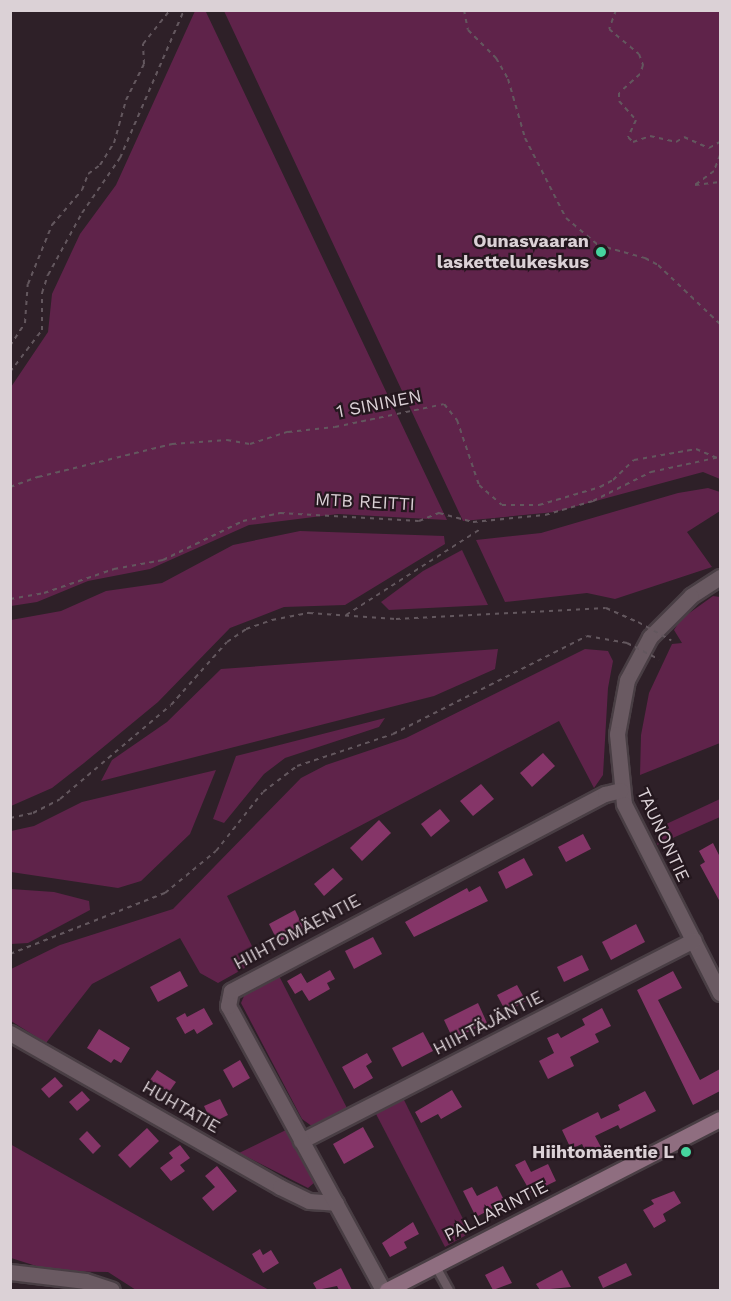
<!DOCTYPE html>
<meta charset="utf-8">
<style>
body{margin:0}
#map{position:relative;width:731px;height:1301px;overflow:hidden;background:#2e2028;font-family:"Work Sans",sans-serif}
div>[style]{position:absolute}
.green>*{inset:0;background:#5f234a}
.building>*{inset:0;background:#853568}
.path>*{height:2px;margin-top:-1px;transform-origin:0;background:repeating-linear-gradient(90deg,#63575e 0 4.5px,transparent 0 9px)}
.roads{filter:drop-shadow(2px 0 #493e44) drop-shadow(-2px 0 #493e44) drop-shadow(0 2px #493e44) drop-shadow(0 -2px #493e44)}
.lane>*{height:8px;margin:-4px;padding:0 4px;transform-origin:4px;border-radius:4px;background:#6a5a62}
.street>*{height:15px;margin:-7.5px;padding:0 7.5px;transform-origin:7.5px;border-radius:7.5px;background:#6a5a62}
.secondary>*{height:15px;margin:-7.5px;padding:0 7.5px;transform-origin:7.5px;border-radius:7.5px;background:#8f6e80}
.path-bridge>*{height:2px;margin-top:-1px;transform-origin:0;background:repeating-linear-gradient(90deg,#63575e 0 4.5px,transparent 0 9px)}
.dots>*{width:16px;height:16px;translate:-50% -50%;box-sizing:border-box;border:3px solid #24171e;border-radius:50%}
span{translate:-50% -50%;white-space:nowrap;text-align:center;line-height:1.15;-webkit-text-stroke:4.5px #24171e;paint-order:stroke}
.poi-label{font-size:18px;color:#dbd1d6;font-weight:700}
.right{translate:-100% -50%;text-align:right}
.street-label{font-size:18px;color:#dbd1d6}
.frame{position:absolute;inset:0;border:12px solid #dbd1d6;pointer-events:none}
</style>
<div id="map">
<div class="green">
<div style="clip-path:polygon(195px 11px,206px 12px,447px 520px,338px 514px,249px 525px,150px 569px,88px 581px,37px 602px,11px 606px,11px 387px,48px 332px,52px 294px,80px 234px,116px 185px)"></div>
<div style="clip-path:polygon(224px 11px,720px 11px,720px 479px,703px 472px,555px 512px,463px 521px)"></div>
<div style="clip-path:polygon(708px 488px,720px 492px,720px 511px,687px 532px,712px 567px,615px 599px,587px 593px,505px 602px,476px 540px,541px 533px,678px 493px)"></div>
<div style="clip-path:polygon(300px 531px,444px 536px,445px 544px,345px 605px,284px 607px,230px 628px,158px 702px,84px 763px,52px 788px,11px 806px,11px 620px,61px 611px,106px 591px,162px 583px,233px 545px)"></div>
<div style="clip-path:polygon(462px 550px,488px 605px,389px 610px,381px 602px,423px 571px)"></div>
<div style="clip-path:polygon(713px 596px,720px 597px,720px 743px,640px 775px,641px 735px,649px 693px,672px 644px,682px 643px,674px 630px,681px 619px)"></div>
<div style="clip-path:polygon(498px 649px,495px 669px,434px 696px,101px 781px,112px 760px,167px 722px,221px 669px)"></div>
<div style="clip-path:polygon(585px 649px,608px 651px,613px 661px,608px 688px,603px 775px,594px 788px,559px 721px,227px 896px,259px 960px,218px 983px,200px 973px,180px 938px,92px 984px,46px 1043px,11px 1021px,11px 969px,60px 945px,173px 909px,301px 778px,326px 765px,406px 738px)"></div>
<div style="clip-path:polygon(385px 718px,379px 727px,285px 758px,264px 774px,224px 823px,213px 819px,236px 756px)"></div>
<div style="clip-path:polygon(216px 770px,190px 834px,141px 881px,118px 888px,11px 872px,11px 831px,34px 826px,82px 802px)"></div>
<div style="clip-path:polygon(720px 799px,720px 817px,657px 845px,662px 826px)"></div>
<div style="clip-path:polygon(11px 889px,54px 892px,89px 901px,90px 910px,28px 943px,11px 944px)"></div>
<div style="clip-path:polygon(277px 972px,348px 1110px,313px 1127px,302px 1119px,241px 1003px,247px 989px)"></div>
<div style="clip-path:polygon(403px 1098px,470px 1233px,445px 1247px,375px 1112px)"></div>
<div style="clip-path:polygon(286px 1130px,315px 1182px,308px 1188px,239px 1153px)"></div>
<div style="clip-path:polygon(10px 1144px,269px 1290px,136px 1290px,108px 1272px,52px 1271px,11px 1258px)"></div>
</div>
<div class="building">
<div style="clip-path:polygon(543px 753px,555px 766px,532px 787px,520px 773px)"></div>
<div style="clip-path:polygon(481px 784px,494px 799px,473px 816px,460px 801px)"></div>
<div style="clip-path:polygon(440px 809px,450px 821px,431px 837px,421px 824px)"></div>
<div style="clip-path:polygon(379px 820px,391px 833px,362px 861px,350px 848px)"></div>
<div style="clip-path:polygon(583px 834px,591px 849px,566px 862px,558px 847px)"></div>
<div style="clip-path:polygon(713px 843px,720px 857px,720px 902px,700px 865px,705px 862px,699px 851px)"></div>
<div style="clip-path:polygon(524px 858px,533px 875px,506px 889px,498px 872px)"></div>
<div style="clip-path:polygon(333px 868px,343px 879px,324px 896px,314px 884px)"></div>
<div style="clip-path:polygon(480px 886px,488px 901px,414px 937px,405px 922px,467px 888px,469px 892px)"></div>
<div style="clip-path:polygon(295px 910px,304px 929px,278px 942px,269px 924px)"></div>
<div style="clip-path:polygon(636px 924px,645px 942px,611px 960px,602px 942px)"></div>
<div style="clip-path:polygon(373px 937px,382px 954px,354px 969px,345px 951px)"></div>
<div style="clip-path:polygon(582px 955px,589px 970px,564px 982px,557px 967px)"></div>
<div style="clip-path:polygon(330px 970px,335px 979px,327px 983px,330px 989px,309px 1001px,302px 990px,295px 994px,287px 981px,301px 973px,307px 983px)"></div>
<div style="clip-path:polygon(180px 971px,188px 986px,158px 1002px,150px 987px)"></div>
<div style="clip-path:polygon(673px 971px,682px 988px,658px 1000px,700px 1080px,720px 1069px,720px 1091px,693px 1105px,637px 990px)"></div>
<div style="clip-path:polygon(517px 985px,526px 1001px,506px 1012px,497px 995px)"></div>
<div style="clip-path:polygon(478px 1003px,487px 1023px,453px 1039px,444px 1020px)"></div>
<div style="clip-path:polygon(204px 1008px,213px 1024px,197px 1034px,194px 1029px,185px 1034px,176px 1018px,185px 1013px,187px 1017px)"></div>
<div style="clip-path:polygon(602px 1008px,611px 1026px,595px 1034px,599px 1042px,570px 1057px,574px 1066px,548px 1079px,539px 1061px,554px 1053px,547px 1038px,558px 1033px,561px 1038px,585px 1025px,582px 1019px)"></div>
<div style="clip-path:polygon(99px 1029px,130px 1048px,121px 1063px,114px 1059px,111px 1063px,87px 1048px)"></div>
<div style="clip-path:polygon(423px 1032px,433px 1051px,402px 1067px,392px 1048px)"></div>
<div style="clip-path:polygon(367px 1053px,372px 1062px,366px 1066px,373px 1078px,354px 1089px,342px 1067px)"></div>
<div style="clip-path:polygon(240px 1060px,250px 1078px,233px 1088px,223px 1070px)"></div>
<div style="clip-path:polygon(157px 1070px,176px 1082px,169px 1092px,150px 1080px)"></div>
<div style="clip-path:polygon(55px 1077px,63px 1086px,49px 1098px,41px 1089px)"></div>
<div style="clip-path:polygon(452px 1090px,462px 1107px,441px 1119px,438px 1114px,421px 1123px,415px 1112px)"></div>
<div style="clip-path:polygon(82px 1091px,90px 1100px,77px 1111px,69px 1102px)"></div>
<div style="clip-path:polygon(645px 1091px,656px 1111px,620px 1129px,618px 1125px,595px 1136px,602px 1149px,588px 1156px,582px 1144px,571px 1149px,562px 1130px,598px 1112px,601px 1119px,620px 1110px,618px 1105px)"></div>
<div style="clip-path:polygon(220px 1099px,228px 1115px,212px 1123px,204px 1106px)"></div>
<div style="clip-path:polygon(363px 1127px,374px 1147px,344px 1164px,333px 1144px)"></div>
<div style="clip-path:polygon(147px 1128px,159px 1141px,130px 1168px,118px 1155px)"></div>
<div style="clip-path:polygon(87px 1131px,101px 1146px,93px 1154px,79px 1139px)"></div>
<div style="clip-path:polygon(180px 1145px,190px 1158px,180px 1165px,185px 1171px,171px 1181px,160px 1168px,173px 1158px,169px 1153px)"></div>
<div style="clip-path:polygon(525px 1160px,531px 1172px,548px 1164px,556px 1181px,531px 1193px,515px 1165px)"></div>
<div style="clip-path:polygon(217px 1166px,237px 1191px,213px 1211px,202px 1198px,215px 1187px,205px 1176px)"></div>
<div style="clip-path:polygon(497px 1186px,505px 1202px,476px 1217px,463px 1191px,472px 1187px,477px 1196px)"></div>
<div style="clip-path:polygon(674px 1191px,681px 1203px,663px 1214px,666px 1221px,654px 1228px,643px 1210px,654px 1204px,651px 1200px)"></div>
<div style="clip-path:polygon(413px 1222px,419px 1234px,404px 1242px,407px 1248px,390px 1257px,382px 1243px)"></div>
<div style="clip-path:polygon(260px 1249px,263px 1255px,271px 1250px,279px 1263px,263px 1273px,252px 1254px)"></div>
<div style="clip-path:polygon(626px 1263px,632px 1275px,603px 1288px,598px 1277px)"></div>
<div style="clip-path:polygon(503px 1266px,512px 1283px,493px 1290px,485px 1275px)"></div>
<div style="clip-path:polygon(341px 1268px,352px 1290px,339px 1290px,337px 1286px,317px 1290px,313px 1283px)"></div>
<div style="clip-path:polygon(562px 1270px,571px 1287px,540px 1290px,536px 1284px)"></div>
</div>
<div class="path">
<div style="left:464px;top:10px;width:20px;rotate:79deg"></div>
<div style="left:468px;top:30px;width:40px;rotate:45deg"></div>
<div style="left:496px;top:58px;width:24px;rotate:60deg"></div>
<div style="left:508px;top:79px;width:61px;rotate:73.9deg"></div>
<div style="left:525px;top:138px;width:90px;rotate:62.9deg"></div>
<div style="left:566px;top:218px;width:42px;rotate:40.2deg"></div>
<div style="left:598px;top:245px;width:49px;rotate:15.5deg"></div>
<div style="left:645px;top:258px;width:15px;rotate:28deg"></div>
<div style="left:658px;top:265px;width:86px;rotate:43.6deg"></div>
<div style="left:616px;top:10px;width:20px;rotate:110deg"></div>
<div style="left:609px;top:29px;width:39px;rotate:40deg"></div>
<div style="left:639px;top:54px;width:12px;rotate:70deg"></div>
<div style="left:643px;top:65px;width:9px;rotate:108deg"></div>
<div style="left:640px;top:74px;width:28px;rotate:138deg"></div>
<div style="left:619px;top:93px;width:8px;rotate:90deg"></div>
<div style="left:619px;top:101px;width:25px;rotate:48deg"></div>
<div style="left:636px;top:120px;width:19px;rotate:115deg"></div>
<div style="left:628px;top:137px;width:7px;rotate:45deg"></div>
<div style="left:633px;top:142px;width:18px;rotate:-19deg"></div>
<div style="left:650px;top:136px;width:27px;rotate:13deg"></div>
<div style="left:676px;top:142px;width:9px;rotate:-32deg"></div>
<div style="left:684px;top:137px;width:27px;rotate:24deg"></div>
<div style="left:709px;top:148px;width:13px;rotate:-29deg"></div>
<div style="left:720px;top:155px;width:17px;rotate:111deg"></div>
<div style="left:714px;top:171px;width:24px;rotate:144deg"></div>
<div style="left:695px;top:185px;width:25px;rotate:-7deg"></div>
<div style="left:10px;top:346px;width:27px;rotate:-57deg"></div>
<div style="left:25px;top:323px;width:39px;rotate:-86deg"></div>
<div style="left:28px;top:284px;width:64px;rotate:-67.9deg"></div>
<div style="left:52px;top:225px;width:46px;rotate:-49.4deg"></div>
<div style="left:82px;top:190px;width:17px;rotate:-69deg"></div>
<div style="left:88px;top:174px;width:15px;rotate:-37deg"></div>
<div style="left:100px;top:165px;width:26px;rotate:-58deg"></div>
<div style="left:114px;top:143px;width:45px;rotate:-74.4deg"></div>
<div style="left:126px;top:100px;width:40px;rotate:-63.4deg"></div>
<div style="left:144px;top:64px;width:20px;rotate:-93deg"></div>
<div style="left:143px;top:44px;width:43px;rotate:-51.5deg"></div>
<div style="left:10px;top:372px;width:53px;rotate:-52.7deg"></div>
<div style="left:42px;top:330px;width:37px;rotate:-90deg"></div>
<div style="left:42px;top:293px;width:19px;rotate:-72deg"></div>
<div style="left:48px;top:275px;width:71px;rotate:-61.3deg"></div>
<div style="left:82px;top:213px;width:67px;rotate:-55.4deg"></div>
<div style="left:120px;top:158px;width:161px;rotate:-66.6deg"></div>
<div style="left:10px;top:487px;width:30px;rotate:-20deg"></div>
<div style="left:38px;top:477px;width:138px;rotate:-13.8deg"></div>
<div style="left:172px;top:444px;width:55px;rotate:-4.2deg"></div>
<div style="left:227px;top:440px;width:23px;rotate:10deg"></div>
<div style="left:250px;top:444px;width:40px;rotate:-18deg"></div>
<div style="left:288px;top:432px;width:47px;rotate:-6.1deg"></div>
<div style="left:335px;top:427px;width:111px;rotate:-11.9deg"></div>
<div style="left:444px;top:404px;width:21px;rotate:51deg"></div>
<div style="left:457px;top:420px;width:69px;rotate:71.3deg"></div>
<div style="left:479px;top:485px;width:30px;rotate:41deg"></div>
<div style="left:502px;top:505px;width:37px"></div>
<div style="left:539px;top:505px;width:64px;rotate:-16.4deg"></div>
<div style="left:600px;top:487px;width:15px;rotate:-28deg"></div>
<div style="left:613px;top:480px;width:29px;rotate:-44deg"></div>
<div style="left:634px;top:460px;width:63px;rotate:-10.1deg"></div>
<div style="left:696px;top:449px;width:26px;rotate:23deg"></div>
<div style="left:10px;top:599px;width:35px;rotate:-10deg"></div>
<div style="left:44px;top:593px;width:74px;rotate:-18.9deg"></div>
<div style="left:114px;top:569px;width:50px;rotate:-10.4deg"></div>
<div style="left:163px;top:560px;width:89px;rotate:-26deg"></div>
<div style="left:243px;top:521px;width:38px;rotate:-12deg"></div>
<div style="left:280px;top:513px;width:139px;rotate:3.3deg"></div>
<div style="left:419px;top:521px;width:22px;rotate:-22deg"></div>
<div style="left:439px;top:513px;width:35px;rotate:15deg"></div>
<div style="left:473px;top:522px;width:72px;rotate:-5.6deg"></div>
<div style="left:545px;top:515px;width:50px;rotate:-16.3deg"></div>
<div style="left:593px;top:501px;width:65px;rotate:-26.6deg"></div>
<div style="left:651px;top:472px;width:71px;rotate:-12.3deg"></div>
<div style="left:346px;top:615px;width:161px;rotate:-32.6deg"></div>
<div style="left:10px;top:818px;width:24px;rotate:-12deg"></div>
<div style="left:33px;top:813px;width:30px;rotate:-27deg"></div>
<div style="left:60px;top:799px;width:145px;rotate:-40.3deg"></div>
<div style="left:171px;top:705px;width:84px;rotate:-48.4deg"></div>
<div style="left:227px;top:642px;width:23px;rotate:-34deg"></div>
<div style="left:246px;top:629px;width:28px;rotate:-19deg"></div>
<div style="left:272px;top:620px;width:38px;rotate:-11deg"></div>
<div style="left:309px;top:613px;width:87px;rotate:3.9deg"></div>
<div style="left:396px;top:619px;width:210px;rotate:-3deg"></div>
<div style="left:606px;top:608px;width:35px;rotate:24deg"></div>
<div style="left:10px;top:954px;width:167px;rotate:-21.5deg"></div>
<div style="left:165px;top:893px;width:66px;rotate:-39.5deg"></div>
<div style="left:216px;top:851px;width:75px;rotate:-51.5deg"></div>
<div style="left:263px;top:792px;width:43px;rotate:-37.4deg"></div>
<div style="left:297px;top:766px;width:101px;rotate:-18.4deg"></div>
<div style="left:393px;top:734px;width:217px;rotate:-26.8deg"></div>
<div style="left:587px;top:636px;width:41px;rotate:9.9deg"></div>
</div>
<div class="roads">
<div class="lane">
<div style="left:435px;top:1265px;width:29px;rotate:61deg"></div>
</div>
<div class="street">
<div style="left:720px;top:577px;width:35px;rotate:147deg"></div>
<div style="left:691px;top:596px;width:58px;rotate:135deg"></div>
<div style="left:650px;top:637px;width:49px;rotate:118.1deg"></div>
<div style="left:627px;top:680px;width:55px;rotate:100.5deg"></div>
<div style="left:617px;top:734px;width:70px;rotate:84.3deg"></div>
<div style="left:624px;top:804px;width:212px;rotate:63.1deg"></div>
<div style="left:10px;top:1033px;width:311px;rotate:29.7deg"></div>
<div style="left:280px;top:1187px;width:32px;rotate:26deg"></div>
<div style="left:309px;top:1201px;width:27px;rotate:4deg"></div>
<div style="left:301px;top:1141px;width:441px;rotate:-27.1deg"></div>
<div style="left:10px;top:1272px;width:76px;rotate:6.8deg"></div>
<div style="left:85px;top:1281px;width:28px;rotate:18deg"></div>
<div style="left:383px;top:1290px;width:324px;rotate:-118.6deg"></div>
<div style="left:228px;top:1006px;width:15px;rotate:-79deg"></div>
<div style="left:231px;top:991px;width:423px;rotate:-27.8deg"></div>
<div style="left:605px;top:794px;width:16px;rotate:-14deg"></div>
</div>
<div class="secondary">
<div style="left:387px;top:1290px;width:374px;rotate:-27.2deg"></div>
</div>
</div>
<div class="path-bridge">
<div style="left:638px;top:622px;width:38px;rotate:29deg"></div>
<div style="left:627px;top:643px;width:36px;rotate:27deg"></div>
</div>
<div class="dots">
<div style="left:601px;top:252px;background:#46d49e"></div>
<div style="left:686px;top:1152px;background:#46d49e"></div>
</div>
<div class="poi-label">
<span class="right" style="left:589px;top:252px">Ounasvaaran<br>laskettelukeskus</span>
<span class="right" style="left:674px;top:1152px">Hiihtomäentie L</span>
</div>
<div class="street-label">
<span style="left:379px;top:404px;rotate:-11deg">1 SININEN</span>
<span style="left:365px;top:502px;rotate:3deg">MTB REITTI</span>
<span style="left:663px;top:835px;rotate:65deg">TAUNONTIE</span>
<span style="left:297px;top:932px;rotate:-28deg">HIIHTOMÄENTIE</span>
<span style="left:488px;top:1023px;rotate:-27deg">HIIHTÄJÄNTIE</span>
<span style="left:181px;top:1107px;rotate:30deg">HUHTATIE</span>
<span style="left:496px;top:1211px;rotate:-27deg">PALLARINTIE</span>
</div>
<div class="frame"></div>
</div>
